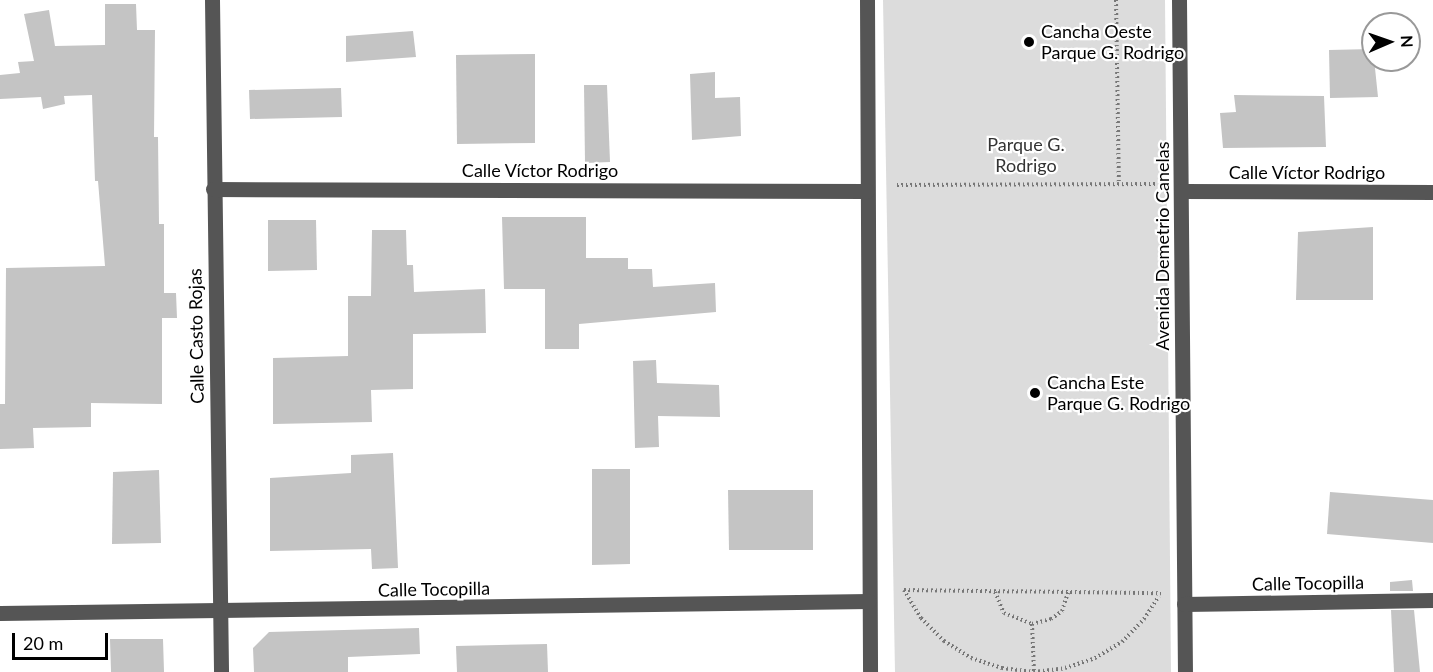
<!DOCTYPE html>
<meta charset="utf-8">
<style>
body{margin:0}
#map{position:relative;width:1433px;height:672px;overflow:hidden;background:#fff;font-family:Lato,sans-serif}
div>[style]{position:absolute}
.green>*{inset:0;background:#dcdcdc}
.building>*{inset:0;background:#c4c4c4}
.path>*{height:4px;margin-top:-2px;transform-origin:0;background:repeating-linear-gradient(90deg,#777 0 1.5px,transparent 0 4.5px)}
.minor>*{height:15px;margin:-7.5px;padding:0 7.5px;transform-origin:7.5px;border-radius:7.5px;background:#555}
.dots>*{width:16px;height:16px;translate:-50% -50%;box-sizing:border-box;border:3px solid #fff;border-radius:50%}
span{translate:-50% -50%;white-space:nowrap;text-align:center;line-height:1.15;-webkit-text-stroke:4.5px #fff;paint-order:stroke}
.poi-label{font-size:18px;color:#000}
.left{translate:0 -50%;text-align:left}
.park-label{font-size:18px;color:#333}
.street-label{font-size:18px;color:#000}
.north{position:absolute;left:1361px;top:12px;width:60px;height:60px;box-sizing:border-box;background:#fff;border:2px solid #999;border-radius:50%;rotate:88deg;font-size:16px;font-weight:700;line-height:24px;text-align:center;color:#000}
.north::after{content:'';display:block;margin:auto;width:21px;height:27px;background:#000;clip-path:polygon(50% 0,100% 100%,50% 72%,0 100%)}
.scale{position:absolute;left:12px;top:633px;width:96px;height:27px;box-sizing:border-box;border:3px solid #000;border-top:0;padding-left:8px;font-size:18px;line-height:21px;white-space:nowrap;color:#000;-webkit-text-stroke:4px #fff;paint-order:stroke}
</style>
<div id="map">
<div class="green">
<div style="clip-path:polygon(883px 0,1165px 0,1171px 672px,895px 672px)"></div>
</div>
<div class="building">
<div style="clip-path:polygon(105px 4px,136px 4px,137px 30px,155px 30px,154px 137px,158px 137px,159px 224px,164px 224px,164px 293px,176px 293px,177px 318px,162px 318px,162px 404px,91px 403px,91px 427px,33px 428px,34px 448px,0 449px,0 404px,5px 404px,6px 268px,105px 266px,98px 181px,95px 181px,92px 95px,64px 96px,65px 104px,43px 109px,41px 97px,0 99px,0 75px,20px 73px,18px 62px,34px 61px,24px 14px,49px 10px,55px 46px,105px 45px)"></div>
<div style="clip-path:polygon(413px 31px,416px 57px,346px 62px,346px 36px)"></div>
<div style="clip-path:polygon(1373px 49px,1378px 97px,1330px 98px,1329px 50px)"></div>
<div style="clip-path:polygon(535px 54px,535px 143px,457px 144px,456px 55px)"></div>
<div style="clip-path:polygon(715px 72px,715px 98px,740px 97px,741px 136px,692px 140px,690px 74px)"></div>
<div style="clip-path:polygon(584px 85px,607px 85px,610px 162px,585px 163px)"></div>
<div style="clip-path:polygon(341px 88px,342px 117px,250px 119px,249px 90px)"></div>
<div style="clip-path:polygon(1234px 95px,1324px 96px,1326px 147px,1223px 148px,1220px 113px,1236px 112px)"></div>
<div style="clip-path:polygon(502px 217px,586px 217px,586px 258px,628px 258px,628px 269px,652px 269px,653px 287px,715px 283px,716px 312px,579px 324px,579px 349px,545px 349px,545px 289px,504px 289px)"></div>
<div style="clip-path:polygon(268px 220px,316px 220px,317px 270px,268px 271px)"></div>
<div style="clip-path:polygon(1373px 227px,1373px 300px,1296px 300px,1298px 232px)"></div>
<div style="clip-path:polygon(372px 230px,406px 230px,407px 265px,413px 265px,414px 292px,485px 289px,486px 333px,413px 334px,413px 389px,371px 390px,372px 422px,273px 424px,273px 358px,348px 356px,348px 296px,371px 296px)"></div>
<div style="clip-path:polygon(656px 360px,657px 383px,719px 385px,720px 417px,658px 416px,659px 447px,635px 448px,633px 361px)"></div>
<div style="clip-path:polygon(393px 453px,398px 568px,372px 569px,371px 549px,270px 551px,270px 478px,351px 473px,351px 455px)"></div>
<div style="clip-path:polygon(592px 469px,630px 469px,630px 564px,592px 565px)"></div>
<div style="clip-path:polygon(159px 470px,161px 543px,112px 544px,113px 472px)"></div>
<div style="clip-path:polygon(728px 490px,813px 490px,813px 550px,729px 550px)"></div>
<div style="clip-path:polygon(1330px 492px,1433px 500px,1433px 543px,1327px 534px)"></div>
<div style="clip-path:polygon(1412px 580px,1413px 591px,1390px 591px,1390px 582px)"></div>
<div style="clip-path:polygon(1391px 610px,1414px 610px,1420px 672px,1394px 672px)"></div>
<div style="clip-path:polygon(419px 628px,420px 654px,348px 657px,348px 672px,254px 672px,253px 648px,269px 632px)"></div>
<div style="clip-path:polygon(110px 639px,163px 639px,164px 672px,111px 672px)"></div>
<div style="clip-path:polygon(547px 644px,548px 672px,457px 672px,456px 646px)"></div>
</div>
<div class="path">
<div style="left:1116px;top:0;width:184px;rotate:89.1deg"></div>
<div style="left:897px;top:185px;width:261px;rotate:-0.2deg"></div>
<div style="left:904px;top:590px;width:33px;rotate:59deg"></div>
<div style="left:921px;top:618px;width:33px;rotate:45deg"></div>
<div style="left:944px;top:641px;width:32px;rotate:32deg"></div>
<div style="left:971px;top:658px;width:33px;rotate:18deg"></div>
<div style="left:1002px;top:668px;width:32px;rotate:7deg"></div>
<div style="left:1034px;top:672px;width:31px;rotate:-7deg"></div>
<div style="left:1065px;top:668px;width:32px;rotate:-18deg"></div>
<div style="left:1095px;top:658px;width:31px;rotate:-31deg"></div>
<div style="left:1122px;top:642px;width:32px;rotate:-46deg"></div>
<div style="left:1144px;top:619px;width:27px;rotate:-57deg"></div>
<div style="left:904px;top:590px;width:257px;rotate:0.7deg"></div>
<div style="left:995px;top:592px;width:23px;rotate:67deg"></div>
<div style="left:1004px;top:613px;width:30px;rotate:21deg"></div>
<div style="left:1032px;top:624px;width:20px;rotate:-15deg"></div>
<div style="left:1051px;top:619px;width:14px;rotate:-36deg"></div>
<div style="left:1062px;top:611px;width:20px;rotate:-72deg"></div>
<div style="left:1032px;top:624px;width:48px;rotate:87.6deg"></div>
</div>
<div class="minor">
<div style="left:212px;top:0;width:672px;rotate:89.23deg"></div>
<div style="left:867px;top:0;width:672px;rotate:89.74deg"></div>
<div style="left:1179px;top:0;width:672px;rotate:89.49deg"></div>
<div style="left:213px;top:189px;width:654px;rotate:0.18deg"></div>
<div style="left:1181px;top:191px;width:252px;rotate:0.2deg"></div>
<div style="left:1184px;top:604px;width:249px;rotate:-0.9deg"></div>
<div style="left:0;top:613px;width:869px;rotate:-0.79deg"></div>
</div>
<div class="dots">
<div style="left:1029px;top:42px;background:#000"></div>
<div style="left:1035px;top:393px;background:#000"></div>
</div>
<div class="poi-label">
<span class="left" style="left:1041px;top:42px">Cancha Oeste<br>Parque G. Rodrigo</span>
<span class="left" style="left:1047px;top:393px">Cancha Este<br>Parque G. Rodrigo</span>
</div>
<div class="park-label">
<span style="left:1026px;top:155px">Parque G.<br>Rodrigo</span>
</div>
<div class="street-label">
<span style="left:540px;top:170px">Calle Víctor Rodrigo</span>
<span style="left:1307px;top:172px">Calle Víctor Rodrigo</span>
<span style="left:1162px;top:246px;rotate:-90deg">Avenida Demetrio Canelas</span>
<span style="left:196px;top:336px;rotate:-91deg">Calle Casto Rojas</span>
<span style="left:1308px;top:583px;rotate:-1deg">Calle Tocopilla</span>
<span style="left:434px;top:589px;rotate:-1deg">Calle Tocopilla</span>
</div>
<div class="north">N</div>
<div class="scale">20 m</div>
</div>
